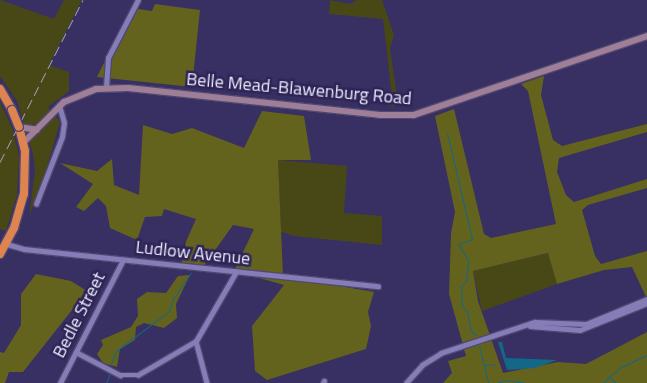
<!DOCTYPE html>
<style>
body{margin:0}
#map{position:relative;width:647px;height:383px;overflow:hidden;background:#382f62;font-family:"Titillium Web",sans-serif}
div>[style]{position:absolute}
.green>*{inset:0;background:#484817}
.forest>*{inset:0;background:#63631e}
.water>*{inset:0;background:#126887}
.stream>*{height:1px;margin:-0.5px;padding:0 0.5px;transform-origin:0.5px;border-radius:0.5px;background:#126887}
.roads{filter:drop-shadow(1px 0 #514871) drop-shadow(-1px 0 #514871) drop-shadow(0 1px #514871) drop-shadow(0 -1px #514871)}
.street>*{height:4.5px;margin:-2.25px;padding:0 2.25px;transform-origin:2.25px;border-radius:2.25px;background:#847db7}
.secondary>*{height:6px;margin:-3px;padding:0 3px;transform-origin:3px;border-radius:3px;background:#9f7f98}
.highway>*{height:8px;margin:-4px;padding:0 4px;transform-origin:4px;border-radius:4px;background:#de8451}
.rail>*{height:1px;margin-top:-0.5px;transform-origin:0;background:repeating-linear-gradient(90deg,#a09cbc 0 10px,transparent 0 15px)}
.bridges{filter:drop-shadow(1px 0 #514871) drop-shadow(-1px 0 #514871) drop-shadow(0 1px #514871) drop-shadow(0 -1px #514871)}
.highway-bridge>*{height:8px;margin:-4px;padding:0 4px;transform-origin:4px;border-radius:4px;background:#de8451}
span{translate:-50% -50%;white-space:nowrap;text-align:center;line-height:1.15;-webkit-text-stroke:5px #2e2456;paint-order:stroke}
.street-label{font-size:18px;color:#ecebfe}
</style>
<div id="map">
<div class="green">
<div style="clip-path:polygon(0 0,54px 19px,64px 0,82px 0,49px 65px,69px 72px,69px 91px,48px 107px,60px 122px,44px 177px,29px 216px,35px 171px,33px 154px,17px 101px,0 76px)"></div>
<div style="clip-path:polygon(330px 0,350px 4px,357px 0,382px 0,394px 35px,390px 48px,398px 104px,395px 106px,387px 107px,393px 105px,383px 19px,329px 14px)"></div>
<div style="clip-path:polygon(0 102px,13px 130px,19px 156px,17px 195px,6px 231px,0 229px)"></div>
<div style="clip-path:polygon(278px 160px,347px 166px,344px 213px,382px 216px,382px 245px,294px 236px,281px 232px)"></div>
<div style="clip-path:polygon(548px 253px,557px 284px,482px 311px,473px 271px)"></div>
</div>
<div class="forest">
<div style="clip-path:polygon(155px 4px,200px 10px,192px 87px,97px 77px,131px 8px,152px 11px)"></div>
<div style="clip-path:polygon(544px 76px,541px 95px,553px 140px,562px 146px,647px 124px,647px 132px,559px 158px,557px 172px,566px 195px,574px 202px,647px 179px,647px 188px,588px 205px,582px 210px,595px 256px,601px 264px,647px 251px,647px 299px,632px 267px,604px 270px,557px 284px,548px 253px,473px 271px,478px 301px,503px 373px,558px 362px,586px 364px,647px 332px,647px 383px,443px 383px,452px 373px,448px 361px,466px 356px,449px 294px,451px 233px,455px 212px,435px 116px,454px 109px,484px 234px,491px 238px,556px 224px,528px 91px,521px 84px)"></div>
<div style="clip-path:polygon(262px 111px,304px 116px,311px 160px,278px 160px,283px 276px,374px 292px,368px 312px,371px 326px,366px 349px,267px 380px,255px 371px,252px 326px,284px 285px,234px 271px,254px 229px,233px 225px,203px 267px,183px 265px,180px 255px,196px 219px,164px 209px,162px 216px,145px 217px,137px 240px,110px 228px,106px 206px,98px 198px,84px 211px,76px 207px,93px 184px,60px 163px,97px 171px,112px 159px,114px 185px,139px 195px,143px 125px,172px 134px,192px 128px,244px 148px)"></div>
<div style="clip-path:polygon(36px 274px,71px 281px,87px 291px,23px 372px,9px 372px,5px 383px,0 383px,0 352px,4px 353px,21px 325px,21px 294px)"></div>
<div style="clip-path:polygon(190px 275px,176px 304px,177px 318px,164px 328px,144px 323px,136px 327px,135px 340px,120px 349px,117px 367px,103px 363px,97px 354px,103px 345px,101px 340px,131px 327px,138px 316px,137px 299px,147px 292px,166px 293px,178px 276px)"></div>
</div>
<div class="water">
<div style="clip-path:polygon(498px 342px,502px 342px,506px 358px,557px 360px,535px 368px,507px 370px)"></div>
</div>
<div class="stream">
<div style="left:447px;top:133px;width:109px;rotate:76.7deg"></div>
<div style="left:472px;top:239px;width:15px;rotate:160deg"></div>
<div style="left:458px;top:244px;width:19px;rotate:58deg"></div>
<div style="left:468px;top:260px;width:21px;rotate:95deg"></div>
<div style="left:466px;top:281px;width:7px;rotate:135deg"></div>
<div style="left:461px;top:286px;width:20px;rotate:87deg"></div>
<div style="left:462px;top:306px;width:7px;rotate:45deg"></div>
<div style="left:467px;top:311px;width:20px;rotate:79deg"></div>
<div style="left:471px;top:331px;width:6px;rotate:39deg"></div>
<div style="left:479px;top:346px;width:38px;rotate:76deg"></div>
<div style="left:111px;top:364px;width:14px;rotate:-69deg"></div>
<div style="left:116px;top:351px;width:66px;rotate:-37deg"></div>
<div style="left:169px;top:311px;width:13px;rotate:-72deg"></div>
<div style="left:173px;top:299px;width:32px;rotate:-56deg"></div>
<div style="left:485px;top:365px;width:9px;rotate:-6deg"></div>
<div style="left:609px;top:377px;width:9px;rotate:41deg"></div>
<div style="left:106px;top:383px;width:9px;rotate:-69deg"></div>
<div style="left:496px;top:383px;width:11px;rotate:-15deg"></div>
<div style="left:507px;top:380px;width:19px;rotate:9deg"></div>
<div style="left:603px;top:383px;width:22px;rotate:-43deg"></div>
<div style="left:619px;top:368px;width:31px;rotate:-25deg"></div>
<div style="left:631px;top:383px;width:6px"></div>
</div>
<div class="roads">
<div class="street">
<div style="left:106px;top:87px;width:29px;rotate:-86deg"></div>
<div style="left:108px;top:58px;width:65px;rotate:-62.7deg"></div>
<div style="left:36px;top:204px;width:72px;rotate:-68.8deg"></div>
<div style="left:62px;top:137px;width:14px;rotate:-82deg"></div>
<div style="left:64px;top:123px;width:18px;rotate:-106deg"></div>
<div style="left:7px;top:244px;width:18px;rotate:16deg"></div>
<div style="left:24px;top:249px;width:356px;rotate:6deg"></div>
<div style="left:530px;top:326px;width:50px;rotate:4.6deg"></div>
<div style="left:580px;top:330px;width:72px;rotate:-21.9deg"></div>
<div style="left:196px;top:341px;width:43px;rotate:75.3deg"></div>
<div style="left:76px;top:352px;width:50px;rotate:27.6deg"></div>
<div style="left:120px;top:375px;width:18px"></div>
<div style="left:138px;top:375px;width:67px;rotate:-30.4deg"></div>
<div style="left:196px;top:341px;width:80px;rotate:-59.9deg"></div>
<div style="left:60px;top:383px;width:138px;rotate:-62.9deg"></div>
<div style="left:323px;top:383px;width:2px;rotate:-63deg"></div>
<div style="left:406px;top:383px;width:24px;rotate:-48deg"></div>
<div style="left:422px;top:365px;width:22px;rotate:-32deg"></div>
<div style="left:441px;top:353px;width:99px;rotate:-18.3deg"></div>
<div style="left:535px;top:322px;width:51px;rotate:2.2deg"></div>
<div style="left:586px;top:324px;width:66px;rotate:-22.3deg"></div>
</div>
<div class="secondary">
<div style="left:19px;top:127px;width:18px;rotate:9deg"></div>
<div style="left:23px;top:143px;width:58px;rotate:-45deg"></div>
<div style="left:64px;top:102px;width:35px;rotate:-22deg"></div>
<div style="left:96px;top:89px;width:32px;rotate:-2deg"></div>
<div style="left:128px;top:88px;width:253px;rotate:6.1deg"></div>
<div style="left:380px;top:115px;width:34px"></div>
<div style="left:414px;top:115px;width:246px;rotate:-18.7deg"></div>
</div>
<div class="highway">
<div style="left:0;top:89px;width:24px;rotate:60deg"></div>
<div style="left:0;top:254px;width:30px;rotate:-62deg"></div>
<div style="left:14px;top:228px;width:35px;rotate:-74deg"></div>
<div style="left:24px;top:194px;width:43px;rotate:-88.7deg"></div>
<div style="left:25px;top:151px;width:25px;rotate:-104deg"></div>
</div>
</div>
<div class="rail">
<div style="left:0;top:162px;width:182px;rotate:-62.9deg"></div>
</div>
<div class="bridges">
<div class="highway-bridge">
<div style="left:12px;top:110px;width:18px;rotate:68deg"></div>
</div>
</div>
<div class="street-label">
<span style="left:299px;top:89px;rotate:5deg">Belle Mead-Blawenburg Road</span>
<span style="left:193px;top:253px;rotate:6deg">Ludlow Avenue</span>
<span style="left:79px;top:315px;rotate:-63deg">Bedle Street</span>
</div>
</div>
